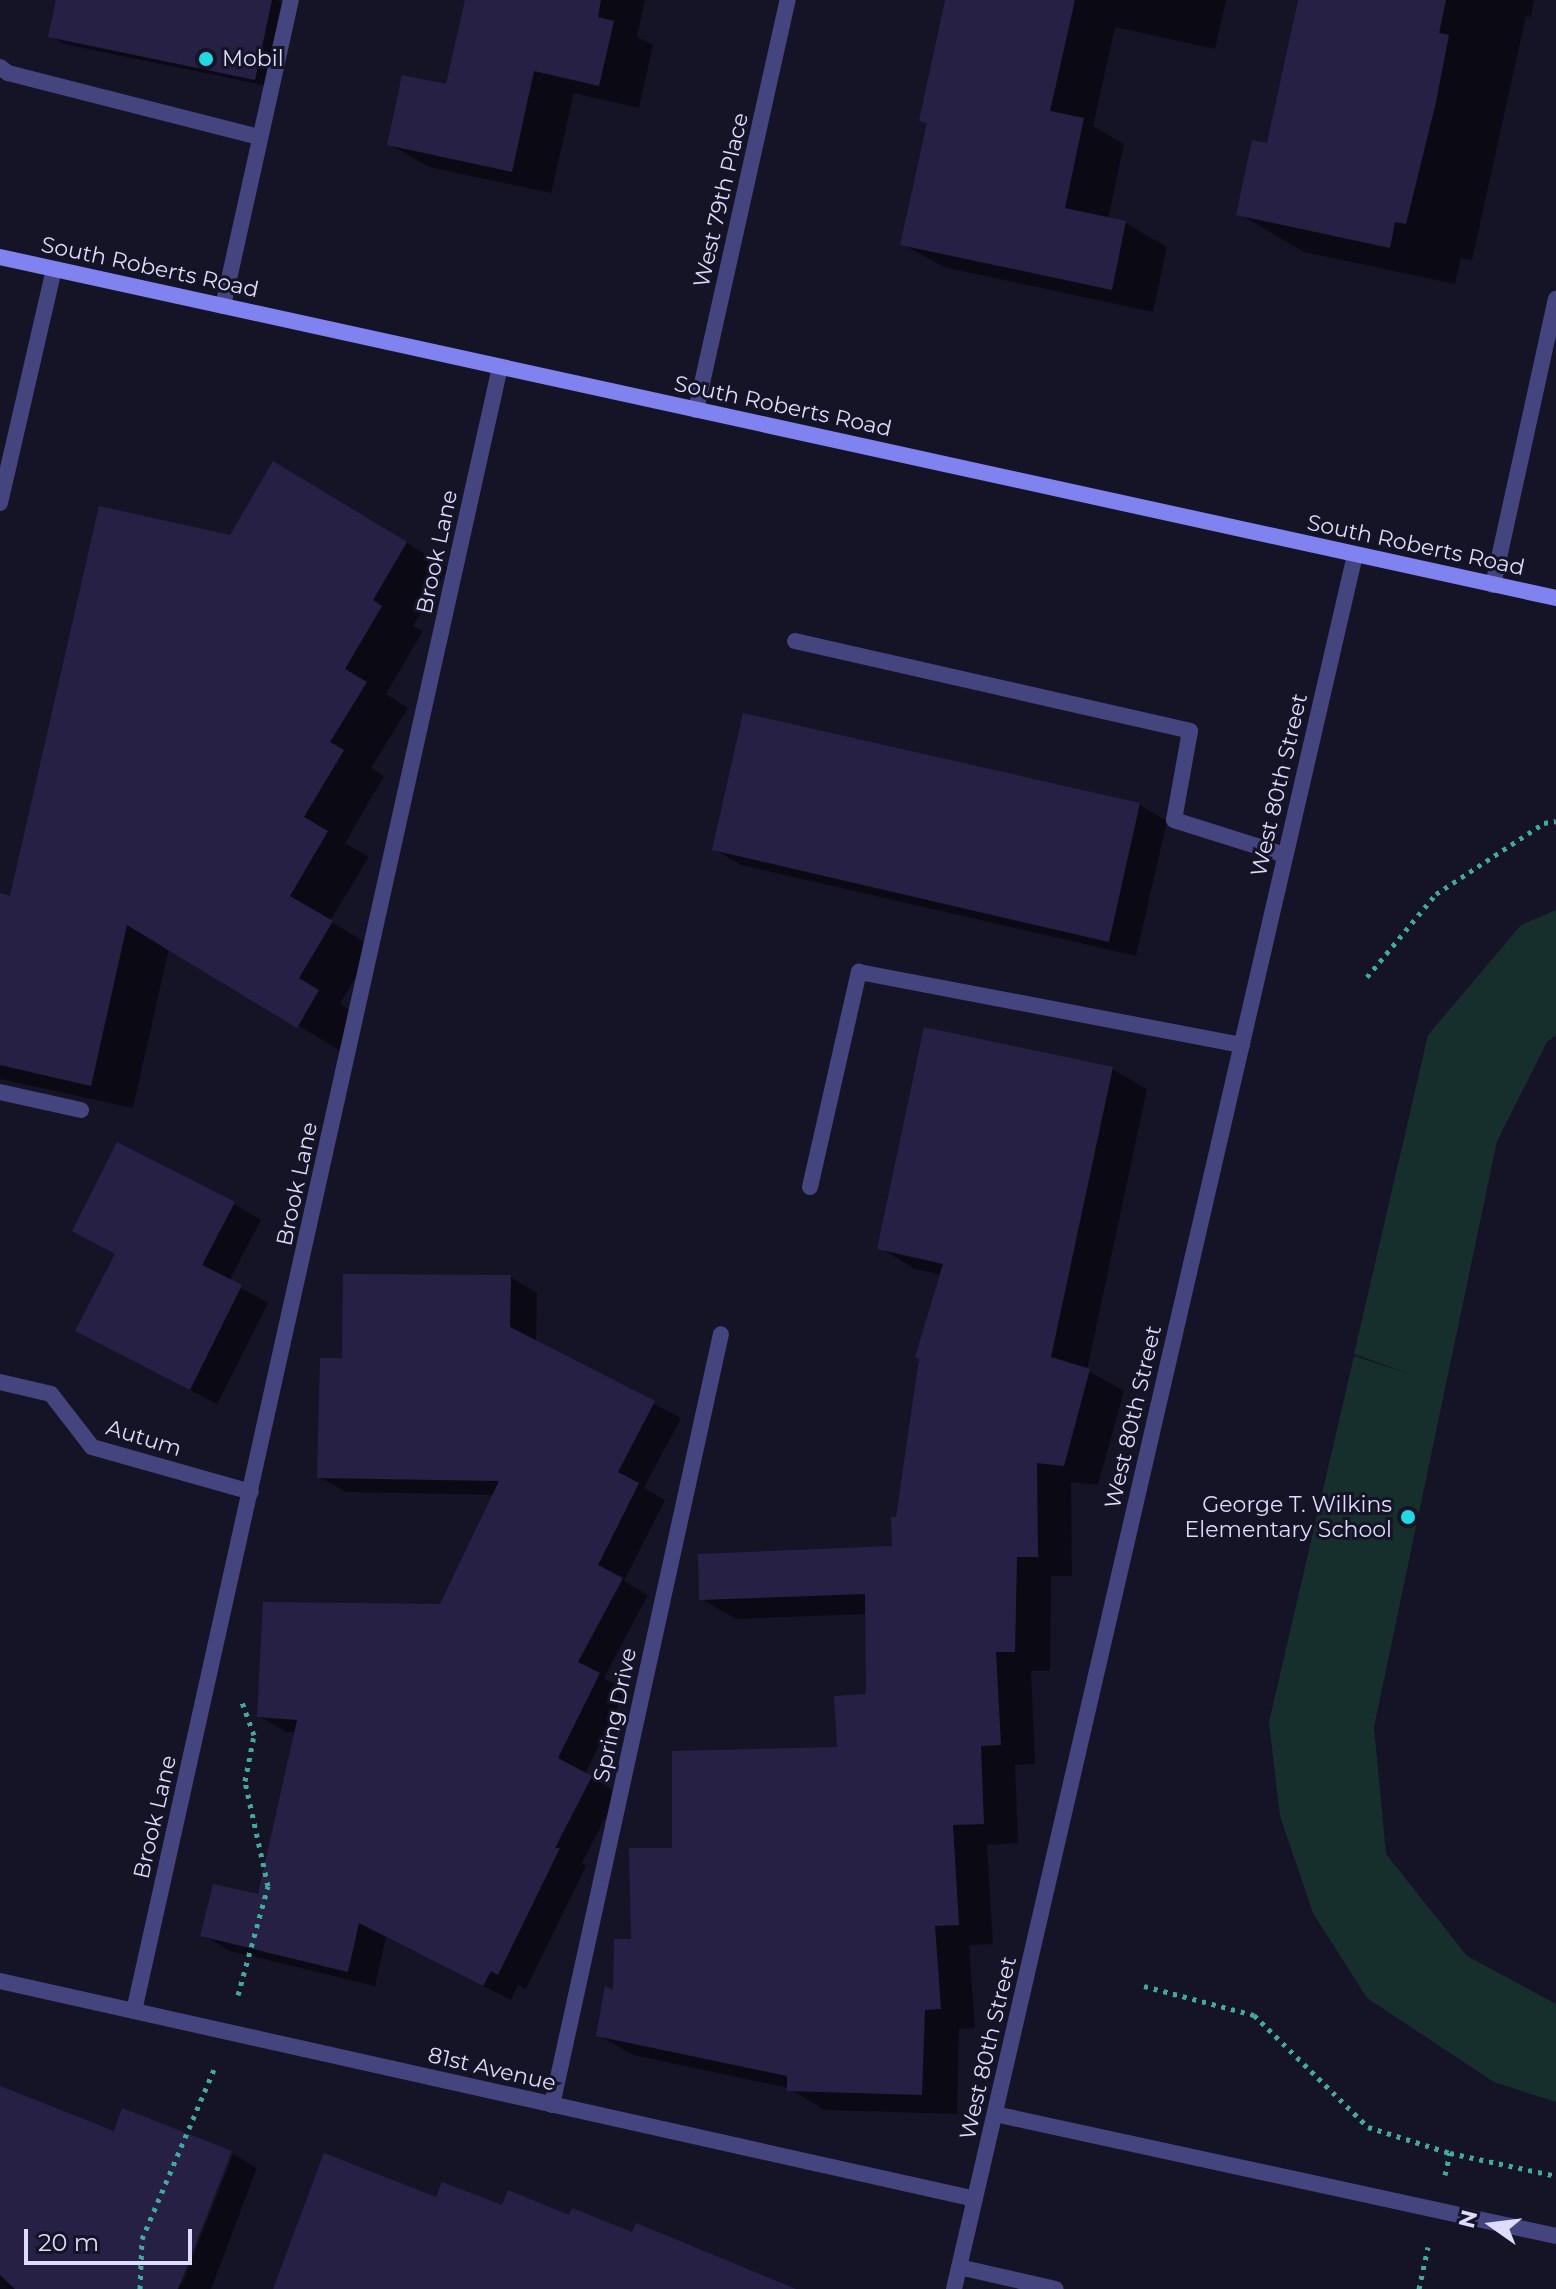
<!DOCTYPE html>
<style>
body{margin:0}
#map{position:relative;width:1556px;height:2289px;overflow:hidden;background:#151326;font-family:Montserrat,sans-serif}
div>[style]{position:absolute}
.green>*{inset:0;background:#162f2d}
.shadow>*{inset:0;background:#0007}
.building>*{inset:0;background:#262144}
.path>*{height:5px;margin-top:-2.5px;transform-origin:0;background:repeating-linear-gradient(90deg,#3fab9e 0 4px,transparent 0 10px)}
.lane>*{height:16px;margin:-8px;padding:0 8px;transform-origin:8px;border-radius:8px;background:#44457f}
.street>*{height:16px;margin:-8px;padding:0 8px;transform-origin:8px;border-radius:8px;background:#44457f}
.secondary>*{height:16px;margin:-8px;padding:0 8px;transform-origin:8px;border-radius:8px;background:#7f82ef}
.dots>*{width:22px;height:22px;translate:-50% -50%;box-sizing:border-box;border:4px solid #151326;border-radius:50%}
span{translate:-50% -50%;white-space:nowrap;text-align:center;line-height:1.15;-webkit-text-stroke:6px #151326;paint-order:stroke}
.poi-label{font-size:22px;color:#dddcfb}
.left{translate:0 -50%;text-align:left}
.right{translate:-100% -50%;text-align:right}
.street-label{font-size:22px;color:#dddcfb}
.north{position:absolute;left:1452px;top:2185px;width:80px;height:80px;-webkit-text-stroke:6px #151326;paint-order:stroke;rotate:284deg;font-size:22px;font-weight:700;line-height:32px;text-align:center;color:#dddcfb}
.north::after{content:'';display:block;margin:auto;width:28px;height:36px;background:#dddcfb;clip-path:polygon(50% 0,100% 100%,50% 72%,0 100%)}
.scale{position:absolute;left:24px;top:2229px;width:168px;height:36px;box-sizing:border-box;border:4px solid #dddcfb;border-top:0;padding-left:10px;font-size:24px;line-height:28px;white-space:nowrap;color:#dddcfb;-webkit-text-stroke:6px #151326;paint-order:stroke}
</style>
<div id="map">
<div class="green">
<div style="clip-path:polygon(1556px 910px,1556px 1035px,1547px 1042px,1497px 1141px,1374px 1727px,1386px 1854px,1467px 1956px,1556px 2004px,1556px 2102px,1494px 2082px,1367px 1998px,1313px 1913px,1280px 1816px,1269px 1722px,1354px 1356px,1413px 1375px,1354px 1354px,1428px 1035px,1521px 925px)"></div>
</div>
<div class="shadow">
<div style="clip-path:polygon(58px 0,277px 0,286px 5px,268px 86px,64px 44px,51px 36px)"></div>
<div style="clip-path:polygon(467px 0,645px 0,637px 37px,653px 45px,639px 108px,574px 93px,551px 193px,429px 167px,389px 144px,448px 86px)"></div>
<div style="clip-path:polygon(946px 0,1226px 0,1215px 49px,1115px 27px,1093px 126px,1124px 144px,1108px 219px,1125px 223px,1167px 247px,1153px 312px,944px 267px,902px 244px,929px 124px,922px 120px)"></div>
<div style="clip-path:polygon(1298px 0,1534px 0,1531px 17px,1526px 16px,1472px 260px,1461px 258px,1455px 284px,1304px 252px,1239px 214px,1269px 145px)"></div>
<div style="clip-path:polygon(316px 488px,448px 568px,413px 626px,423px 631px,386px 694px,408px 708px,371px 768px,384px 776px,345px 843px,369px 857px,330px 921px,373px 947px,340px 1004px,360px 1016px,339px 1050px,169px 948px,133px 1108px,0 1079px,0 896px,12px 898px,231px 537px)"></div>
<div style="clip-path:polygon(745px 715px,1140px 805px,1167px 821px,1136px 956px,741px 865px,714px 849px)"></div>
<div style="clip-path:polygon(1112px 1069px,1147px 1089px,1087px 1370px,1124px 1391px,1098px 1485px,1071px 1482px,1072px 1576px,1051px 1576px,1050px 1671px,1031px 1671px,1035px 1764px,1015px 1765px,1018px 1843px,987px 1845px,993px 1944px,969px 1945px,975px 2028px,959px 2029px,957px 2114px,824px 2110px,789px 2088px,633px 2055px,598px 2035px,674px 1850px,839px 1749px,868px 1696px,868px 1614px,736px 1619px,701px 1599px,894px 1548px,942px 1275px,915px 1269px,880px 1248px)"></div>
<div style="clip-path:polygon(234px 1204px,261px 1220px,229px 1281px,268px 1303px,217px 1404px,105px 1346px)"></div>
<div style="clip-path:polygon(510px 1277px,537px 1293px,536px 1343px,681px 1418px,644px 1488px,665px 1500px,624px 1581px,648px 1595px,604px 1678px,626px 1690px,585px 1774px,618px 1793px,582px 1863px,586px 1866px,526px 1989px,518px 1985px,511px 2000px,386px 1937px,375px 1986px,230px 1951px,203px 1935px,260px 1897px,296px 1732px,286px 1732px,259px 1716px,442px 1606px,495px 1495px,346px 1492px,319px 1477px,344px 1360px)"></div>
<div style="clip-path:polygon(0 2097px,115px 2133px,123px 2111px,232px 2153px,229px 2153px,179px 2283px,182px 2284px,233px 2154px,257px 2168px,211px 2289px,0 2289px)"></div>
</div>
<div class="building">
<div style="clip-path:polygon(56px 0,272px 0,255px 80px,48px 37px)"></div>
<div style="clip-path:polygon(465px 0,601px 0,598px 17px,614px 21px,599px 86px,534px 71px,512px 172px,387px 145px,402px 75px,446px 84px)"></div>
<div style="clip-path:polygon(945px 0,1075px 0,1050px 111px,1084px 118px,1065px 208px,1126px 221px,1112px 290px,900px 245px,927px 123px,919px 121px)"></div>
<div style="clip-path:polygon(1298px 0,1446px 0,1439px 33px,1449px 35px,1436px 102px,1406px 224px,1395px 222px,1390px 248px,1236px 215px,1252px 140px,1267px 143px)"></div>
<div style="clip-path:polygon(273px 461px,407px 542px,373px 600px,382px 606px,345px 669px,367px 682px,330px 742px,344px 750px,304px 817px,328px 831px,290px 896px,333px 921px,299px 978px,319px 990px,297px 1028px,127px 925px,91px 1086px,0 1065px,0 893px,10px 896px,99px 506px,230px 535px)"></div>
<div style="clip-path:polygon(743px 713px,1140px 803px,1109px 942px,712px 850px)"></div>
<div style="clip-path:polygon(924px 1027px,1113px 1067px,1051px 1357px,1090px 1369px,1064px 1466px,1037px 1463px,1038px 1557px,1017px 1557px,1015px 1652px,996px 1652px,1001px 1745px,981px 1746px,984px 1824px,953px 1825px,959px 1925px,935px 1926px,941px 2009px,925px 2010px,922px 2095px,787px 2091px,787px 2076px,596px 2036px,605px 1986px,613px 1990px,614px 1939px,631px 1939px,629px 1848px,672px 1848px,672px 1751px,837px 1747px,834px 1696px,866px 1694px,865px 1594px,699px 1600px,698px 1554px,892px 1546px,891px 1517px,896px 1517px,919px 1359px,915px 1357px,943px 1264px,877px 1249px)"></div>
<div style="clip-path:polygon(117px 1142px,235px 1202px,202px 1265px,242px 1285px,190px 1390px,75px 1331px,115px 1254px,72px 1231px)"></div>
<div style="clip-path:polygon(343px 1274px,511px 1275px,510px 1327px,655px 1401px,618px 1472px,639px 1483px,598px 1565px,623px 1578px,578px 1662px,600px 1673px,558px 1758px,592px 1776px,555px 1848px,560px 1848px,498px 1975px,491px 1971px,483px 1986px,359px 1923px,348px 1972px,200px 1936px,213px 1884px,258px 1894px,297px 1720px,257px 1717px,263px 1602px,440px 1604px,499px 1481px,317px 1478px,320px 1358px,342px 1358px)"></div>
<div style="clip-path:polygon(0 2086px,114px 2131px,122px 2108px,232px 2151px,178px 2289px,15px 2289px,0 2275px)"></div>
<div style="clip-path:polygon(324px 2153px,436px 2197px,442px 2182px,502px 2205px,508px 2190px,569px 2215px,572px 2208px,632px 2232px,636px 2223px,796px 2289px,273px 2289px)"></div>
</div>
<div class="path">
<div style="left:1367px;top:977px;width:108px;rotate:-50.3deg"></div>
<div style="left:1436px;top:894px;width:129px;rotate:-33.3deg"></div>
<div style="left:1544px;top:823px;width:12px;rotate:-9deg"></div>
<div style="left:1144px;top:1986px;width:114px;rotate:14.8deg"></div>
<div style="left:1254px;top:2015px;width:160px;rotate:44.5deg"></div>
<div style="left:1368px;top:2127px;width:86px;rotate:17.6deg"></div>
<div style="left:1450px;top:2153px;width:108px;rotate:12.2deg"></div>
<div style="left:238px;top:1995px;width:113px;rotate:-74.6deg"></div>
<div style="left:268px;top:1886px;width:107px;rotate:-102.4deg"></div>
<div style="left:245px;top:1781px;width:47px;rotate:-78.9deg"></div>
<div style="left:254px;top:1735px;width:35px;rotate:-110deg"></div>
<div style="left:1445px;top:2175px;width:23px;rotate:-77deg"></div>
<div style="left:140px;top:2289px;width:50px;rotate:-87.7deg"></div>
<div style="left:142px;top:2239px;width:189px;rotate:-67deg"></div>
<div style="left:1419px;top:2289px;width:43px;rotate:-77.9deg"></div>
</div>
<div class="lane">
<div style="left:0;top:67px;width:10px;rotate:37deg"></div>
<div style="left:8px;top:73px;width:259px;rotate:14.3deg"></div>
<div style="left:223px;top:306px;width:313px;rotate:-77.5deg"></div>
<div style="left:0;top:503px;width:240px;rotate:-77deg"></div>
<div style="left:795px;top:641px;width:405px;rotate:12.8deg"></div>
<div style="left:1190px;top:731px;width:90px;rotate:100.2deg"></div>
<div style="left:1174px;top:820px;width:116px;rotate:17.5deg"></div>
<div style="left:0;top:1092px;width:83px;rotate:12.5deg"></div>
<div style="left:810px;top:1187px;width:221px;rotate:-77.2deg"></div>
<div style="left:859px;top:972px;width:390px;rotate:10.8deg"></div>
<div style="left:995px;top:2114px;width:574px;rotate:12.27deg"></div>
<div style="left:959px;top:2267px;width:99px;rotate:12.8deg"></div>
</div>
<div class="street">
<div style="left:696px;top:410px;width:420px;rotate:-77.4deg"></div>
<div style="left:1493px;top:585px;width:293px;rotate:-77.6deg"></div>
<div style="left:0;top:1382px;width:52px;rotate:13.2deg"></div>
<div style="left:51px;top:1394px;width:67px;rotate:52.3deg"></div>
<div style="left:92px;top:1447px;width:165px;rotate:15.8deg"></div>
<div style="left:0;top:1981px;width:999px;rotate:12.6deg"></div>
<div style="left:134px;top:2011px;width:1684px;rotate:-77.45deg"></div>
<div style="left:552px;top:2105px;width:789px;rotate:-77.64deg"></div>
<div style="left:954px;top:2289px;width:1780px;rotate:-76.98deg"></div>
</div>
<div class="secondary">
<div style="left:0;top:257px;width:1593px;rotate:12.36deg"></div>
</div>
<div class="dots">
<div style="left:206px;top:59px;background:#20dae3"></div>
<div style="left:1408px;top:1517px;background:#20dae3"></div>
</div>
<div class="poi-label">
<span class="left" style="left:222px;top:59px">Mobil</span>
<span class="right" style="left:1392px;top:1517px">George T. Wilkins<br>Elementary School</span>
</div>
<div class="street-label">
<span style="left:721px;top:200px;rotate:-77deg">West 79th Place</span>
<span style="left:150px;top:267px;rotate:12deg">South Roberts Road</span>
<span style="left:783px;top:406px;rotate:12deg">South Roberts Road</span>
<span style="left:1416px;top:545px;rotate:12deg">South Roberts Road</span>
<span style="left:437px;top:552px;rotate:-78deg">Brook Lane</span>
<span style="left:1279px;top:785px;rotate:-77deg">West 80th Street</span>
<span style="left:297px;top:1184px;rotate:-78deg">Brook Lane</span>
<span style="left:1133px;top:1417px;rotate:-77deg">West 80th Street</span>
<span style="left:144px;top:1438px;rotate:17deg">Autum</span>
<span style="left:615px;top:1715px;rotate:-78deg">Spring Drive</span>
<span style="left:155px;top:1817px;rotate:-77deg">Brook Lane</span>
<span style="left:988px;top:2048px;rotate:-77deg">West 80th Street</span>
<span style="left:492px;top:2069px;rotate:13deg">81st Avenue</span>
</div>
<div class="north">N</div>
<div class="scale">20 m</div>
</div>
